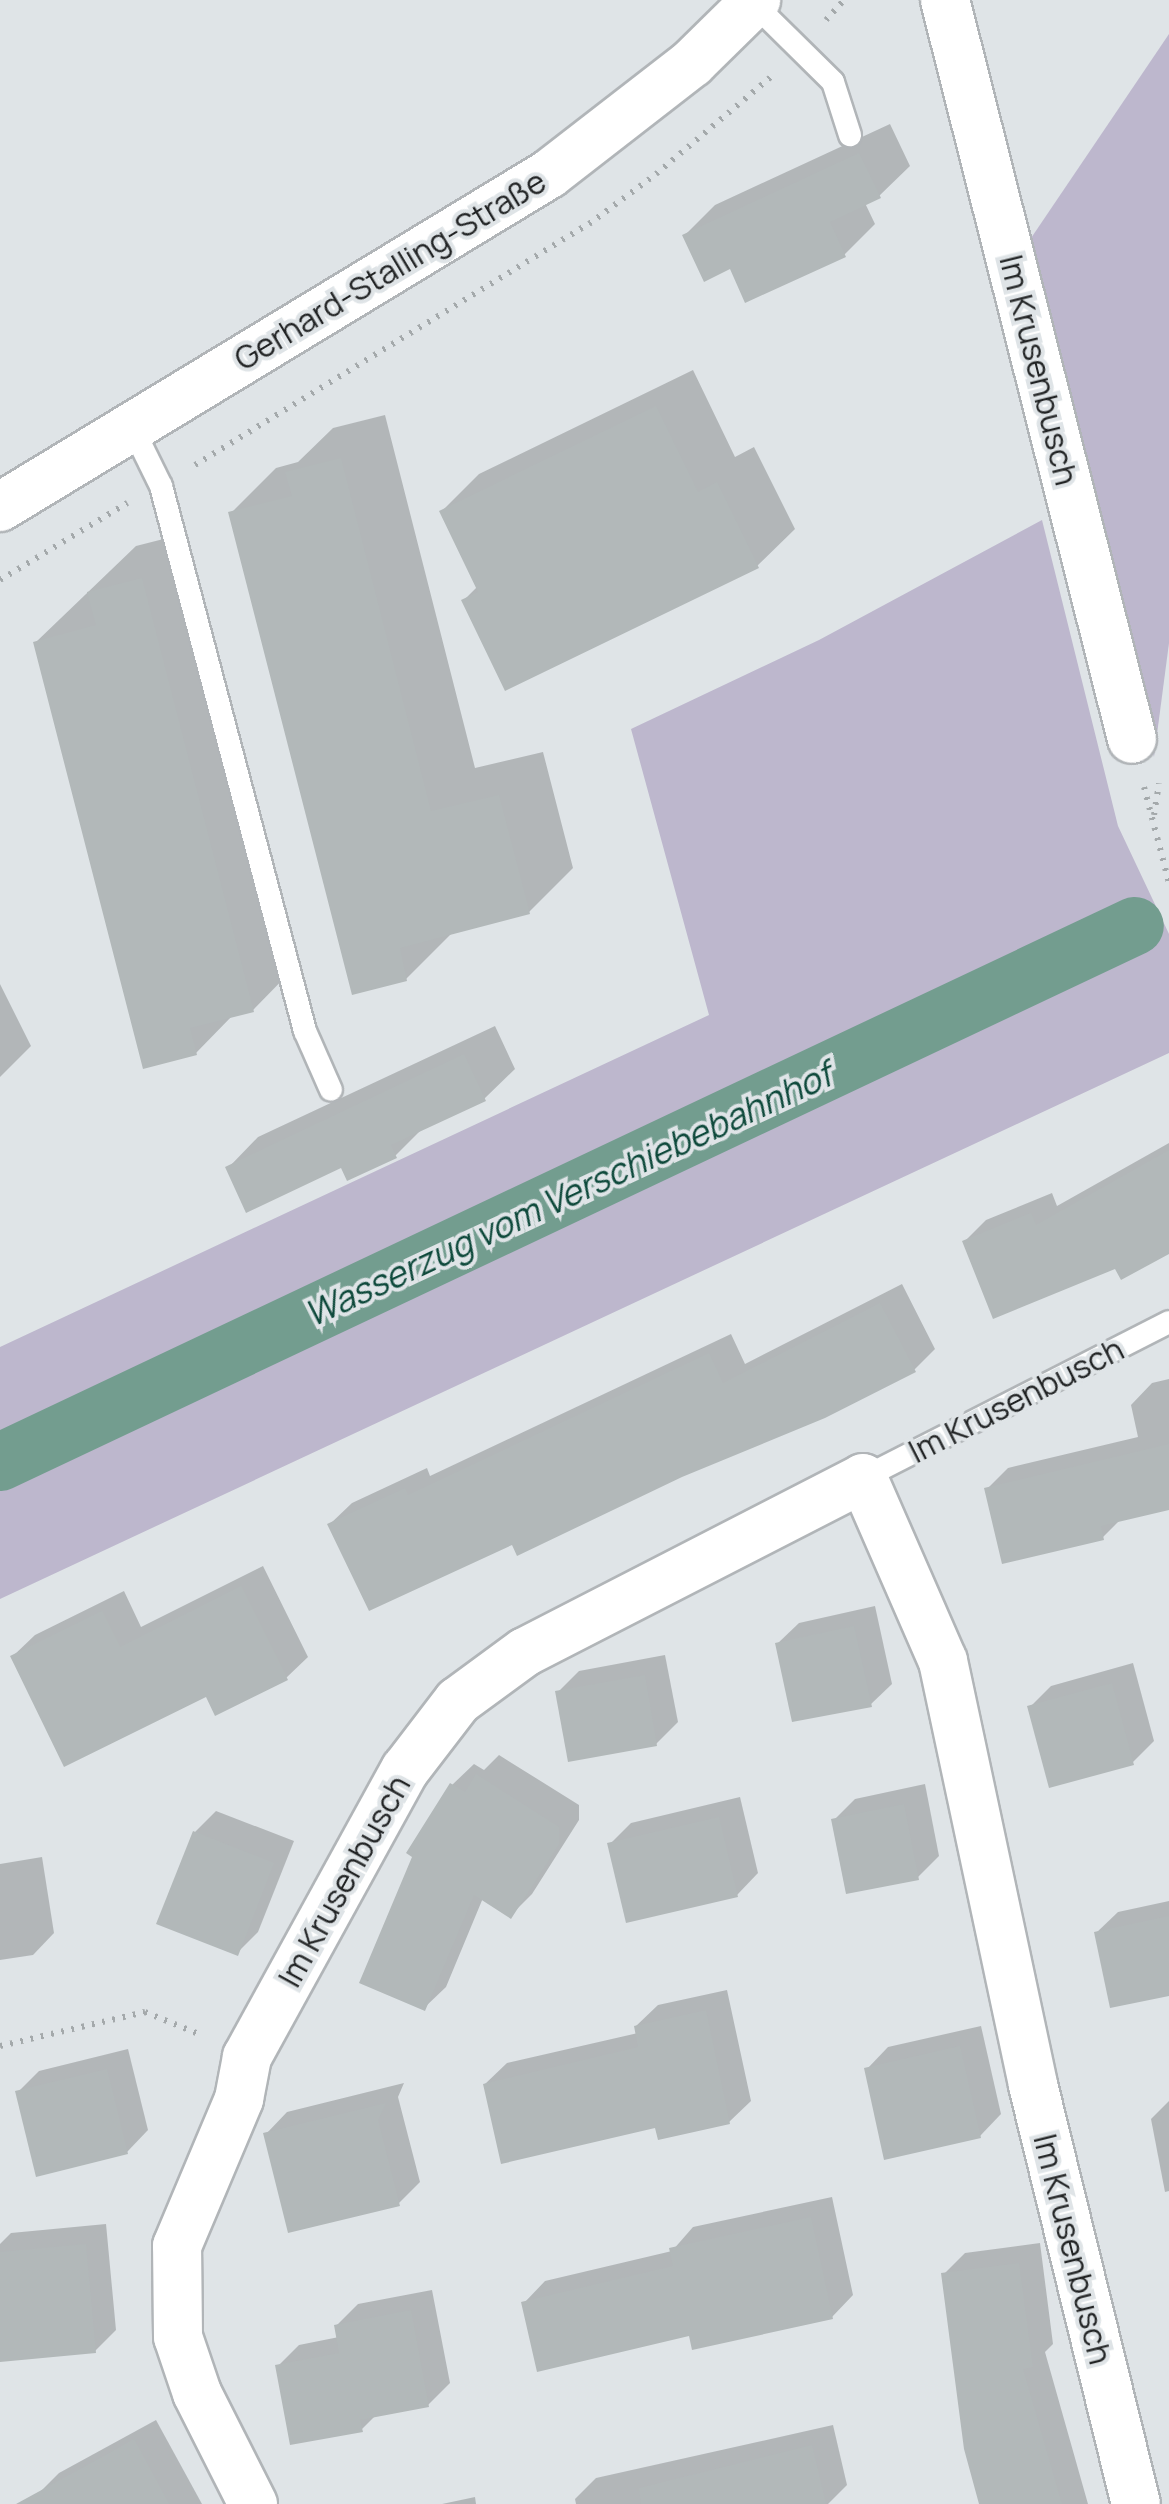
<!DOCTYPE html>
<meta charset="utf-8">
<style>
body{margin:0}
#map{position:relative;width:1169px;height:2504px;overflow:hidden;background:#dfe4e7;font-family:Manrope,sans-serif}
div>[style]{position:absolute}
.green>*{inset:0;background:#bdb7cd}
.shadow>*{inset:0;background:#0003}
.canal>*{height:58px;margin:-29px;padding:0 29px;transform-origin:29px;border-radius:29px;background:#739d8f}
.building>*{inset:0;background:#b2b8b9}
.path>*{height:6px;margin-top:-3px;transform-origin:0;background:repeating-linear-gradient(90deg,#a4a9ab 0 2.5px,transparent 0 10.5px)}
.roads{filter:drop-shadow(2px 0 #b1b5b8) drop-shadow(-2px 0 #b1b5b8) drop-shadow(0 2px #b1b5b8) drop-shadow(0 -2px #b1b5b8)}
.lane>*{height:22px;margin:-11px;padding:0 11px;transform-origin:11px;border-radius:11px;background:#fff}
.street>*{height:48px;margin:-24px;padding:0 24px;transform-origin:24px;border-radius:24px;background:#fff}
span{translate:-50% -50%;white-space:nowrap;text-align:center;line-height:1.15;-webkit-text-stroke:8px #dfe4e7;paint-order:stroke}
.street-label{font-size:32px;color:#212324}
.water-label{font-size:35px;color:#0e493b;font-style:italic}
</style>
<div id="map">
<div class="green">
<div style="clip-path:polygon(1169px 34px,1169px 643px,1154px 757px,1025px 247px)"></div>
<div style="clip-path:polygon(1042px 520px,1118px 826px,1169px 934px,1169px 1053px,0 1599px,0 1347px,709px 1015px,631px 729px,819px 640px)"></div>
</div>
<div class="shadow">
<div style="clip-path:polygon(890px 124px,910px 166px,879px 196px,865px 203px,875px 224px,844px 255px,731px 266px,685px 235px,715px 205px)"></div>
<div style="clip-path:polygon(693px 370px,735px 457px,754px 447px,795px 529px,757px 566px,464px 600px,478px 586px,442px 511px,479px 474px)"></div>
<div style="clip-path:polygon(385px 415px,475px 768px,543px 752px,573px 868px,529px 912px,451px 934px,406px 979px,231px 513px,276px 468px,298px 462px,333px 428px)"></div>
<div style="clip-path:polygon(187px 533px,298px 964px,253px 1010px,234px 1014px,196px 1053px,36px 642px,136px 546px)"></div>
<div style="clip-path:polygon(0 984px,31px 1046px,0 1077px)"></div>
<div style="clip-path:polygon(495px 1026px,515px 1069px,484px 1099px,425px 1126px,396px 1155px,349px 1178px,342px 1165px,228px 1168px,258px 1137px)"></div>
<div style="clip-path:polygon(1169px 1143px,1169px 1251px,1116px 1266px,964px 1242px,986px 1220px,1052px 1193px,1057px 1206px)"></div>
<div style="clip-path:polygon(902px 1284px,935px 1349px,914px 1370px,513px 1542px,330px 1524px,352px 1503px,427px 1468px,430px 1476px,731px 1334px,745px 1364px)"></div>
<div style="clip-path:polygon(1169px 1379px,1169px 1507px,1122px 1518px,1103px 1537px,987px 1489px,1008px 1468px,1138px 1437px,1131px 1405px,1152px 1383px)"></div>
<div style="clip-path:polygon(263px 1566px,308px 1657px,286px 1678px,207px 1694px,13px 1656px,35px 1635px,124px 1591px,141px 1627px)"></div>
<div style="clip-path:polygon(875px 1606px,892px 1684px,870px 1705px,777px 1644px,799px 1623px)"></div>
<div style="clip-path:polygon(665px 1655px,678px 1722px,656px 1744px,558px 1692px,579px 1671px)"></div>
<div style="clip-path:polygon(1133px 1663px,1154px 1741px,1132px 1763px,1030px 1707px,1051px 1686px)"></div>
<div style="clip-path:polygon(499px 1755px,579px 1805px,579px 1820px,532px 1894px,511px 1915px,483px 1898px,446px 1987px,424px 2008px,452px 1785px,474px 1764px,484px 1770px)"></div>
<div style="clip-path:polygon(925px 1784px,939px 1856px,918px 1877px,834px 1820px,855px 1799px)"></div>
<div style="clip-path:polygon(740px 1797px,758px 1873px,737px 1895px,610px 1844px,631px 1823px)"></div>
<div style="clip-path:polygon(216px 1811px,294px 1841px,258px 1932px,237px 1953px,195px 1832px)"></div>
<div style="clip-path:polygon(42px 1857px,54px 1933px,33px 1955px,0 1960px,0 1864px)"></div>
<div style="clip-path:polygon(1169px 1901px,1169px 1994px,1096px 1933px,1118px 1912px)"></div>
<div style="clip-path:polygon(727px 1990px,751px 2101px,729px 2122px,657px 2125px,485px 2084px,507px 2063px,638px 2033px,636px 2026px,658px 2005px)"></div>
<div style="clip-path:polygon(981px 2026px,1001px 2114px,980px 2136px,867px 2069px,888px 2047px)"></div>
<div style="clip-path:polygon(128px 2049px,148px 2130px,127px 2152px,18px 2092px,39px 2071px)"></div>
<div style="clip-path:polygon(404px 2083px,398px 2097px,420px 2182px,398px 2204px,266px 2134px,287px 2112px)"></div>
<div style="clip-path:polygon(1169px 2101px,1169px 2191px,1165px 2192px,1151px 2119px)"></div>
<div style="clip-path:polygon(832px 2197px,853px 2295px,832px 2317px,691px 2333px,524px 2303px,545px 2281px,672px 2251px,693px 2227px)"></div>
<div style="clip-path:polygon(106px 2224px,116px 2330px,95px 2351px,0 2360px,0 2244px,11px 2233px)"></div>
<div style="clip-path:polygon(1040px 2243px,1053px 2344px,1045px 2352px,1088px 2504px,982px 2504px,944px 2274px,965px 2253px)"></div>
<div style="clip-path:polygon(432px 2290px,450px 2383px,428px 2405px,376px 2415px,361px 2430px,278px 2366px,299px 2345px,339px 2337px,337px 2325px,358px 2304px)"></div>
<div style="clip-path:polygon(156px 2420px,202px 2504px,43px 2504px,38px 2494px,59px 2473px)"></div>
<div style="clip-path:polygon(833px 2425px,847px 2485px,828px 2504px,576px 2504px,575px 2499px,596px 2478px)"></div>
<div style="clip-path:polygon(475px 2497px,476px 2504px,442px 2504px)"></div>
</div>
<div class="canal">
<div style="left:0;top:1462px;width:1255px;rotate:-25.28deg"></div>
</div>
<div class="building">
<div style="clip-path:polygon(859px 153px,881px 198px,830px 222px,846px 257px,745px 303px,730px 269px,704px 282px,682px 235px)"></div>
<div style="clip-path:polygon(656px 406px,698px 492px,717px 482px,759px 568px,505px 691px,461px 600px,478px 592px,439px 511px)"></div>
<div style="clip-path:polygon(341px 458px,431px 811px,499px 795px,530px 914px,400px 948px,407px 981px,352px 995px,228px 512px,292px 496px,285px 472px)"></div>
<div style="clip-path:polygon(142px 578px,254px 1012px,190px 1028px,197px 1055px,143px 1069px,33px 642px,96px 625px,87px 592px)"></div>
<div style="clip-path:polygon(464px 1054px,486px 1101px,391px 1145px,397px 1158px,347px 1181px,341px 1168px,246px 1213px,225px 1167px)"></div>
<div style="clip-path:polygon(1169px 1150px,1169px 1254px,1121px 1280px,1115px 1269px,993px 1319px,962px 1241px,1031px 1213px,1036px 1225px)"></div>
<div style="clip-path:polygon(880px 1303px,916px 1372px,825px 1418px,682px 1477px,517px 1556px,512px 1545px,369px 1611px,327px 1524px,405px 1488px,408px 1495px,709px 1353px,723px 1383px)"></div>
<div style="clip-path:polygon(1169px 1444px,1169px 1510px,1101px 1526px,1104px 1540px,1002px 1564px,984px 1488px)"></div>
<div style="clip-path:polygon(241px 1586px,288px 1680px,215px 1716px,206px 1697px,64px 1767px,10px 1656px,102px 1611px,120px 1647px)"></div>
<div style="clip-path:polygon(854px 1626px,872px 1707px,792px 1722px,775px 1643px)"></div>
<div style="clip-path:polygon(645px 1675px,657px 1746px,568px 1762px,555px 1691px)"></div>
<div style="clip-path:polygon(1112px 1683px,1134px 1765px,1049px 1788px,1027px 1706px)"></div>
<div style="clip-path:polygon(476px 1774px,559px 1827px,559px 1844px,511px 1919px,474px 1895px,425px 2011px,359px 1983px,412px 1857px,406px 1853px,450px 1783px,465px 1792px)"></div>
<div style="clip-path:polygon(904px 1804px,919px 1880px,846px 1894px,831px 1819px)"></div>
<div style="clip-path:polygon(719px 1817px,738px 1897px,626px 1923px,607px 1843px)"></div>
<div style="clip-path:polygon(193px 1831px,274px 1863px,238px 1956px,156px 1924px)"></div>
<div style="clip-path:polygon(1169px 1916px,1169px 1996px,1110px 2008px,1094px 1932px)"></div>
<div style="clip-path:polygon(706px 2010px,730px 2124px,658px 2140px,655px 2128px,501px 2164px,483px 2084px,638px 2047px,634px 2026px)"></div>
<div style="clip-path:polygon(960px 2046px,981px 2138px,884px 2160px,864px 2068px)"></div>
<div style="clip-path:polygon(107px 2069px,128px 2154px,36px 2177px,15px 2091px)"></div>
<div style="clip-path:polygon(386px 2103px,378px 2120px,400px 2206px,288px 2233px,263px 2133px)"></div>
<div style="clip-path:polygon(811px 2217px,833px 2319px,692px 2350px,689px 2336px,537px 2372px,521px 2302px,673px 2266px,669px 2248px)"></div>
<div style="clip-path:polygon(86px 2244px,96px 2353px,0 2362px,0 2252px)"></div>
<div style="clip-path:polygon(1019px 2263px,1033px 2367px,1023px 2369px,1062px 2504px,979px 2504px,964px 2449px,941px 2273px)"></div>
<div style="clip-path:polygon(411px 2310px,429px 2407px,360px 2420px,363px 2432px,290px 2445px,275px 2365px,339px 2353px,334px 2325px)"></div>
<div style="clip-path:polygon(134px 2439px,169px 2504px,16px 2504px,113px 2451px)"></div>
<div style="clip-path:polygon(812px 2445px,826px 2504px,641px 2504px,639px 2488px)"></div>
</div>
<div class="path">
<div style="left:826px;top:20px;width:27px;rotate:-48deg"></div>
<div style="left:195px;top:465px;width:462px;rotate:-31.5deg"></div>
<div style="left:589px;top:224px;width:84px;rotate:-36.7deg"></div>
<div style="left:656px;top:174px;width:152px;rotate:-40.2deg"></div>
<div style="left:0;top:580px;width:149px;rotate:-31.2deg"></div>
<div style="left:1144px;top:787px;width:99px;rotate:75.4deg"></div>
<div style="left:1154px;top:815px;width:32px;rotate:-81deg"></div>
<div style="left:0;top:2046px;width:149px;rotate:-13.2deg"></div>
<div style="left:145px;top:2012px;width:61px;rotate:22.3deg"></div>
</div>
<div class="roads">
<div class="lane">
<div style="left:753px;top:3px;width:112px;rotate:44.6deg"></div>
<div style="left:833px;top:82px;width:56px;rotate:72.2deg"></div>
<div style="left:132px;top:427px;width:66px;rotate:63.8deg"></div>
<div style="left:161px;top:486px;width:564px;rotate:75.2deg"></div>
<div style="left:305px;top:1031px;width:64px;rotate:66.2deg"></div>
<div style="left:863px;top:1478px;width:343px;rotate:-27deg"></div>
</div>
<div class="street">
<div style="left:945px;top:0;width:762px;rotate:75.8deg"></div>
<div style="left:0;top:507px;width:642px;rotate:-31.24deg"></div>
<div style="left:549px;top:174px;width:181px;rotate:-37.8deg"></div>
<div style="left:692px;top:63px;width:90px;rotate:-44.5deg"></div>
<div style="left:253px;top:2504px;width:124px;rotate:-116.8deg"></div>
<div style="left:197px;top:2393px;width:59px;rotate:-108.7deg"></div>
<div style="left:178px;top:2337px;width:91px;rotate:-90.6deg"></div>
<div style="left:177px;top:2246px;width:160px;rotate:-67.1deg"></div>
<div style="left:239px;top:2099px;width:43px;rotate:-79.2deg"></div>
<div style="left:247px;top:2057px;width:328px;rotate:-61.2deg"></div>
<div style="left:405px;top:1770px;width:87px;rotate:-52.5deg"></div>
<div style="left:458px;top:1701px;width:83px;rotate:-36.2deg"></div>
<div style="left:525px;top:1652px;width:380px;rotate:-27.2deg"></div>
<div style="left:863px;top:1478px;width:200px;rotate:66.4deg"></div>
<div style="left:943px;top:1661px;width:433px;rotate:78deg"></div>
<div style="left:1033px;top:2085px;width:431px;rotate:76.2deg"></div>
</div>
</div>
<div class="street-label">
<span style="left:390px;top:270px;rotate:-31deg">Gerhard-Stalling-Straße</span>
<span style="left:1039px;top:370px;rotate:76deg">Im Krusenbusch</span>
<span style="left:1016px;top:1400px;rotate:-27deg">Im Krusenbusch</span>
<span style="left:344px;top:1881px;rotate:-61deg">Im Krusenbusch</span>
<span style="left:1073px;top:2249px;rotate:76deg">Im Krusenbusch</span>
</div>
<div class="water-label">
<span style="left:568px;top:1194px;rotate:-25deg">Wasserzug vom Verschiebebahnhof</span>
</div>
</div>
